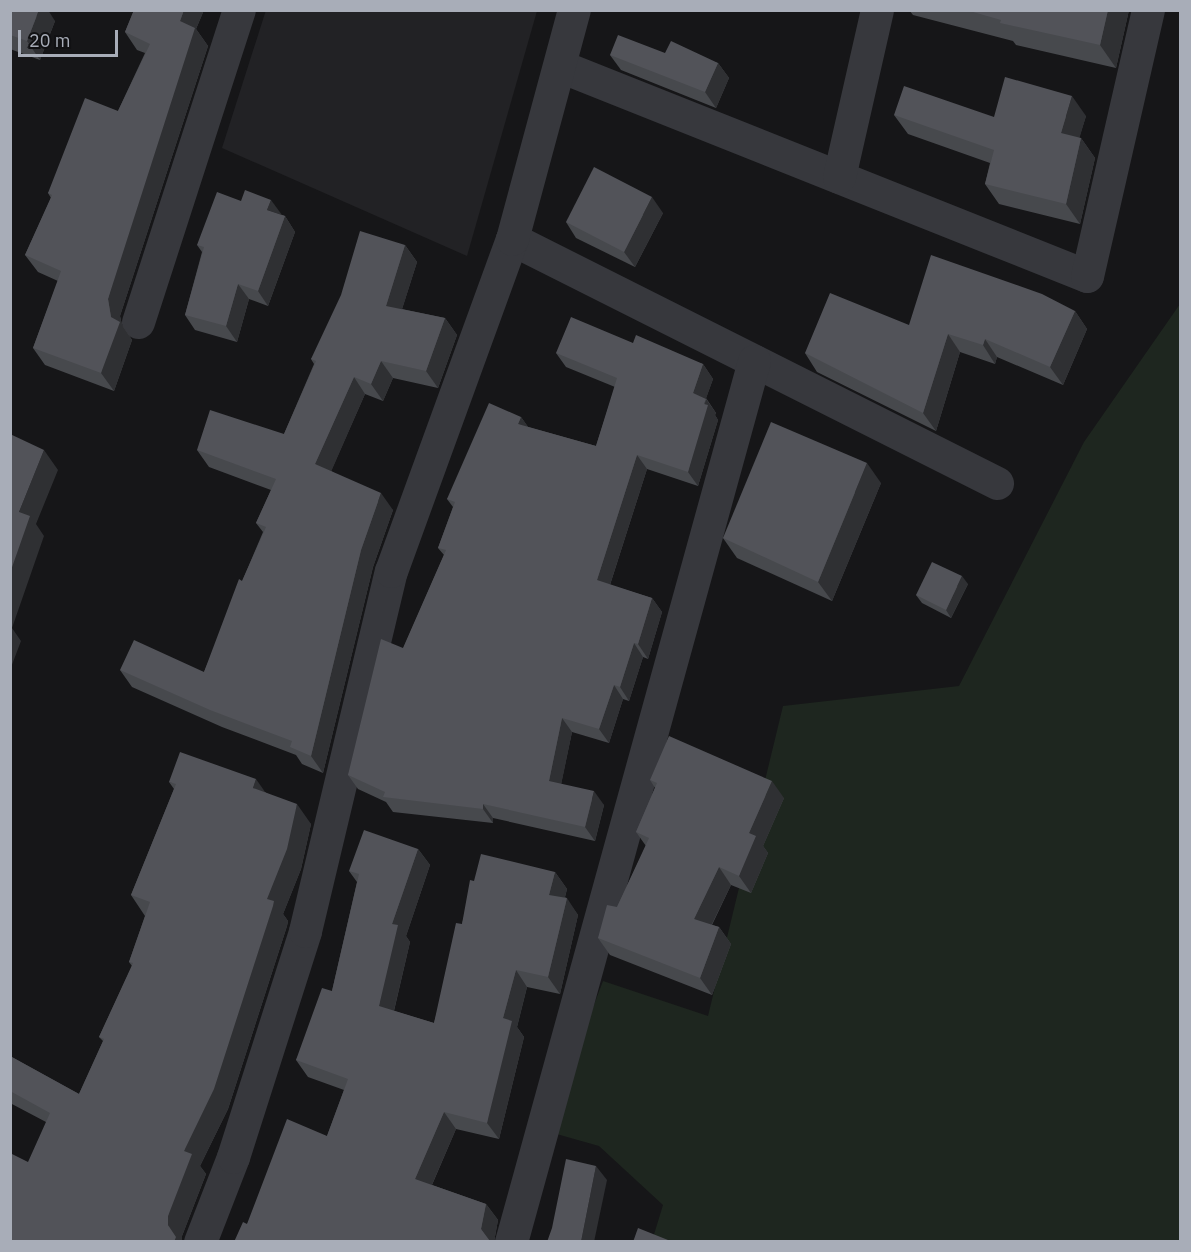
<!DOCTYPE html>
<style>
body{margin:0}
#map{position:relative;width:1191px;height:1252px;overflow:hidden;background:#161618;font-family:"IBM Plex Sans",sans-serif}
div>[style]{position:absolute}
.built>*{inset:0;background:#222225}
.green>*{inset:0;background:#1e261f}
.street>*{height:33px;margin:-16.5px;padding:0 16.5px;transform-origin:16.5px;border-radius:16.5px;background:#37383d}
.wall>*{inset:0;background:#47494d}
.shaded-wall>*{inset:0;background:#2f3033}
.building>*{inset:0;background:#525359}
span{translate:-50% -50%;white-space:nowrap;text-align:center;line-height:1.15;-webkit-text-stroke:5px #111113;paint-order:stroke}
.frame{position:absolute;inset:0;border:12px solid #a8adb8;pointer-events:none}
.scale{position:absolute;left:18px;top:30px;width:100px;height:27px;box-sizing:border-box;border:3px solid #a8adb8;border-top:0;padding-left:8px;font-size:18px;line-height:21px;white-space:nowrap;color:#a8adb8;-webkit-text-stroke:4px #111113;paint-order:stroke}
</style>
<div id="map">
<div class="built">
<div style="clip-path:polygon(266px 10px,537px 11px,467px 256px,222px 148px)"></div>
</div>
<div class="green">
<div style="clip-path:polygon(1180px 304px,1180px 1241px,652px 1241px,663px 1205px,599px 1146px,546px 1131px,603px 981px,708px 1016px,783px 706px,959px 686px,1084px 442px)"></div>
</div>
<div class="street">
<div style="left:560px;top:66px;width:567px;rotate:21.73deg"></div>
<div style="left:1087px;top:276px;width:273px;rotate:-77.1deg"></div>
<div style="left:839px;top:177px;width:171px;rotate:-77.2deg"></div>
<div style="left:512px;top:239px;width:543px;rotate:26.71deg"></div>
<div style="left:138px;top:322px;width:328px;rotate:-72.1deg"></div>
<div style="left:200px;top:1242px;width:91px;rotate:-68.8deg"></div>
<div style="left:233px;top:1157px;width:237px;rotate:-72.3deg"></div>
<div style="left:305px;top:931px;width:370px;rotate:-76.6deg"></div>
<div style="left:391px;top:571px;width:353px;rotate:-70deg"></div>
<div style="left:512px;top:239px;width:237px;rotate:-74.9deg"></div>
<div style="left:511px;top:1242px;width:914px;rotate:-74.58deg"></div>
</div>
<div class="wall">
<div style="clip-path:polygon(10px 10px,55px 21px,40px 60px,10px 49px)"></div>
<div style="clip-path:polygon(134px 10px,204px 10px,196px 29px,208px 46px,120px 316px,122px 325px,132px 340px,114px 391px,45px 365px,33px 348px,58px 281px,38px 272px,25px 255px,51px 198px,48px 193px,118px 111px,145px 53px,137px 50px,125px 32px)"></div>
<div style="clip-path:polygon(909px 10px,1129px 10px,1116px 68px,1016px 45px,1013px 41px,913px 15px)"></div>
<div style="clip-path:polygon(665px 53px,718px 63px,729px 78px,716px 108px,621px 70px,610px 55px)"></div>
<div style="clip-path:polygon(894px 115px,994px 117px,1086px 116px,1079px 138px,1081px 138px,1095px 158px,1080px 224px,999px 204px,985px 184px,990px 163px,908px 134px)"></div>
<div style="clip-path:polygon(663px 213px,635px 267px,576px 238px,566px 222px)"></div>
<div style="clip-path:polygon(282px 215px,285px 216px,295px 232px,268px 306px,249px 299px,237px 342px,195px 330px,185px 315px,202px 252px,197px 245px)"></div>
<div style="clip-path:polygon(405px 245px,417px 262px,402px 309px,445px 318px,457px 335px,438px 388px,393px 378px,383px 401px,365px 394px,331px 471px,393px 510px,373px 567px,323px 773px,302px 764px,296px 755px,222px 727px,132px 687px,120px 670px,204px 672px,263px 532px,256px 523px,271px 490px,209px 467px,197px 450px,284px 434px,314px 364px,311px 359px)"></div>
<div style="clip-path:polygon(1075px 311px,1087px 329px,1063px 385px,997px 357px,995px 364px,960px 352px,936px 431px,817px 372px,805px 353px,909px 325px)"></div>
<div style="clip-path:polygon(633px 343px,703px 364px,713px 379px,706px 398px,716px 413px,715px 415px,718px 420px,698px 486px,647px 469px,610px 585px,652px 598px,662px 612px,648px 659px,643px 657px,629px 701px,623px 699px,609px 743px,572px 732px,561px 784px,604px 805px,595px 841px,493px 818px,493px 823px,393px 812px,386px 802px,358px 789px,348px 775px,444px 555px,438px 548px,453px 507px,447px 499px,521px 417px,528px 427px,596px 446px,615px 387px,566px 367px,556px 353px)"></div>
<div style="clip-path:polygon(881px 483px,832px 601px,737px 558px,723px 538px)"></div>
<div style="clip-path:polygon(968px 584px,951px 618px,922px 603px,916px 595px)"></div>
<div style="clip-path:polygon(650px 780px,784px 798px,763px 846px,768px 853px,751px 893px,731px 885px,712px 925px,719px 927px,731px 944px,712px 995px,610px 955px,598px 938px,617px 907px,646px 846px,636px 832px,655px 788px)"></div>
<div style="clip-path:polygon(169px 782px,265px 792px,311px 824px,301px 869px,283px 914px,288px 921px,287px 926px,228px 1109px,200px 1166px,206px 1174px,182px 1236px,46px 1122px,10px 1103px,10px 1056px,79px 1094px,103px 1041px,99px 1037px,132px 966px,129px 962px,145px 916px,131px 895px,174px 789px)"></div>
<div style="clip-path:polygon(418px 849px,430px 865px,406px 936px,410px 942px,394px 1011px,434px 1023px,474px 881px,555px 872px,567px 889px,565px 897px,578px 915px,560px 994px,527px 987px,517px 1027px,524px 1037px,499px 1139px,456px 1129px,432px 1185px,486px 1204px,498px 1220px,494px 1242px,234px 1242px,247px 1224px,327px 1136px,344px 1090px,308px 1077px,296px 1060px,332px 991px,357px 882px,349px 871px)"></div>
</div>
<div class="shaded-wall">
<div style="clip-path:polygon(39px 10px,48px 10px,55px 21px,40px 60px,27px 41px)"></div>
<div style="clip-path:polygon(184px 10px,204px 10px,196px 29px,208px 46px,120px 316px,122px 325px,132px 340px,114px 391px,101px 373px,111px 317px,108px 299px,180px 21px)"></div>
<div style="clip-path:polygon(1108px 10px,1129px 10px,1116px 68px,1100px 45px)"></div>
<div style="clip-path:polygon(718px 63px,729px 78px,716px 108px,705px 92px)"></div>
<div style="clip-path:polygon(1072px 96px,1086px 116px,1075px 153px,1061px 133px)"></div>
<div style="clip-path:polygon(1081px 138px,1095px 158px,1080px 224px,1066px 204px)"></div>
<div style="clip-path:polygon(652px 197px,663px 213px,635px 267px,624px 252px)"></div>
<div style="clip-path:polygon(271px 200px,282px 215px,267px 210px)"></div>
<div style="clip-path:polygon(285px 216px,295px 232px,268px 306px,258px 291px)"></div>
<div style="clip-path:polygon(405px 245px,417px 262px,398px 322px,386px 306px)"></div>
<div style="clip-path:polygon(238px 284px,249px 299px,237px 342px,226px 326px)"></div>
<div style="clip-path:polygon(1075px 311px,1087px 329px,1063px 385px,1050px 367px)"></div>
<div style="clip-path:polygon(445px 318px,457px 335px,438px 388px,426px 371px)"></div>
<div style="clip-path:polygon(948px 334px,960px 352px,936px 431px,923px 413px)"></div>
<div style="clip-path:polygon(985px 339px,997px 357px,995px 364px,983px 345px)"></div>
<div style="clip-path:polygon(381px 361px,393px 378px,383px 401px,371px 384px)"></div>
<div style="clip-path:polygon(703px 364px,713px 379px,703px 407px,693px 393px)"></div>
<div style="clip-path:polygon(354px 377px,365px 394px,327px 481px,315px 464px)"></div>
<div style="clip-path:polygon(706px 399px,716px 413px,715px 415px,718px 420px,698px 486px,688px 472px)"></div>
<div style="clip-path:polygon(521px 417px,531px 431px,518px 424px)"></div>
<div style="clip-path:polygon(44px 450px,58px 470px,36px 524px,44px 536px,12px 628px,21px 641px,10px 670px,10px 573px,19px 512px)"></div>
<div style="clip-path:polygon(637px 455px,647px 469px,607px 594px,597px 580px)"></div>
<div style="clip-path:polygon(867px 463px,881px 483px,832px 601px,818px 582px)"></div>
<div style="clip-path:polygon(381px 493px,393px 510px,373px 567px,323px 773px,311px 756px,361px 550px)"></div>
<div style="clip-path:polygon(962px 576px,968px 584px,951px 618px,946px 610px)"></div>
<div style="clip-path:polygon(652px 598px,662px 612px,648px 659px,638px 644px)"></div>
<div style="clip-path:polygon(634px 643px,643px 657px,629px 701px,620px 687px)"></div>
<div style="clip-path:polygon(614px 685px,623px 699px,609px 743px,599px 729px)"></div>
<div style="clip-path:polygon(562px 718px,572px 732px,559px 795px,549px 781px)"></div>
<div style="clip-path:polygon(256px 779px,270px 799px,253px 788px)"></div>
<div style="clip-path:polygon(772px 781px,784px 798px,763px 846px,768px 853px,751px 893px,739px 876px,749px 833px)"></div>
<div style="clip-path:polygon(594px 791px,604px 805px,595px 841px,585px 827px)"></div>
<div style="clip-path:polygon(297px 804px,311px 824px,301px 869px,283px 914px,288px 921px,287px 926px,228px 1109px,200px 1166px,206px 1174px,182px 1236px,182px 1242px,174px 1242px,168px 1225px,168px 1216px,184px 1151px)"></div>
<div style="clip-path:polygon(483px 804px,493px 818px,493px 823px,483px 809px)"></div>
<div style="clip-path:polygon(418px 849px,430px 865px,406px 936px,410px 942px,391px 1023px,379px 1006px,392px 924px)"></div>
<div style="clip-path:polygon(719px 867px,731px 885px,706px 936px,694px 919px)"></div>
<div style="clip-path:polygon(555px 872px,567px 889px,561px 912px,549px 895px)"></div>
<div style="clip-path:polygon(567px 898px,578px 915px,560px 994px,548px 977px)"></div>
<div style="clip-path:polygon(719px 927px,731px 944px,712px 995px,700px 978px)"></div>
<div style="clip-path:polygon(516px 970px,527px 987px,517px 1027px,524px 1037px,499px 1139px,487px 1123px,503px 1018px)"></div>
<div style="clip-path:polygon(444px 1112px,456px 1129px,427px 1196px,415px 1179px)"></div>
<div style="clip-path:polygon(596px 1166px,607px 1180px,594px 1242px,581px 1242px)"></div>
<div style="clip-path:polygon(486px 1204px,498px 1220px,494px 1242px,489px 1242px,481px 1229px)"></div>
</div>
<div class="building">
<div style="clip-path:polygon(10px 10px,39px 10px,27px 41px,10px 35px)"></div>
<div style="clip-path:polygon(134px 10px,184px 10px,180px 21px,195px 28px,108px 299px,111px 317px,120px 322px,101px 373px,33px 348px,61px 271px,25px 255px,52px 195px,48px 193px,85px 98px,118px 111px,150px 44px,125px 32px)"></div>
<div style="clip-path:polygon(966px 10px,1108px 10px,1100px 45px,1000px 23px,1001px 20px)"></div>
<div style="clip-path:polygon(618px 35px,665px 53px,671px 41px,718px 63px,705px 92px,610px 55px)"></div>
<div style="clip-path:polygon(1005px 77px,1072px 96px,1061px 133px,1081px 138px,1066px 204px,985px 184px,994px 150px,894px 115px,904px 86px,994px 117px)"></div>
<div style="clip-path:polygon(594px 167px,652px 197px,624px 252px,566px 222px)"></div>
<div style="clip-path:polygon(245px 190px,271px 200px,267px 210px,285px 216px,258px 291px,238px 284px,226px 326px,185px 315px,204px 247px,197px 245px,217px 192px,241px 201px)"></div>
<div style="clip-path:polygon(360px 231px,405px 245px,386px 306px,445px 318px,426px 371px,381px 361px,371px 384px,354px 377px,315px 464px,381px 493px,361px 550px,311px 756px,290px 747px,292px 741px,210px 710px,120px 670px,134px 640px,204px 672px,239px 579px,242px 581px,266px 527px,256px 523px,276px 479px,197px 450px,210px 410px,284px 434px,316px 361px,311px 359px,341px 295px)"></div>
<div style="clip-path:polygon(931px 255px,1042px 294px,1075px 311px,1050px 367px,985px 339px,983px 345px,948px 334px,923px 413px,805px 353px,830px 293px,909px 325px)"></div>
<div style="clip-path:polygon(571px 317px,633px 343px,636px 335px,703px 364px,693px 393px,706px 399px,704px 404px,708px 405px,688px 472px,637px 455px,597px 580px,652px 598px,638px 644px,634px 643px,620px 687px,614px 685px,599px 729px,562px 718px,549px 781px,594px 791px,585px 827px,483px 804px,483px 809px,383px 797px,385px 792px,348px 775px,381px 639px,403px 648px,446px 550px,438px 548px,455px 502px,447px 499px,489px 403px,521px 417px,518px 424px,596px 446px,617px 378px,556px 353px)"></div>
<div style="clip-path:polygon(771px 422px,867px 463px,818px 582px,723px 538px)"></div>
<div style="clip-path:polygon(10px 434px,44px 450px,19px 512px,30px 516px,10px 573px)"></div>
<div style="clip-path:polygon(932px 562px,962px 576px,946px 610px,916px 595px)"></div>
<div style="clip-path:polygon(669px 736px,772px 781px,749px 833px,756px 836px,739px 876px,719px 867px,694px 919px,719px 927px,700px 978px,598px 938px,607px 905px,617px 907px,649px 838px,636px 832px,657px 783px,650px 780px)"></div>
<div style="clip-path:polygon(180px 752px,256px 779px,253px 788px,297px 804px,287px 849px,267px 899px,274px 901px,273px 906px,214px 1089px,184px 1151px,192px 1154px,168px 1216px,168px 1225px,176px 1237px,174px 1242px,10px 1242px,10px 1153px,28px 1162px,50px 1113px,10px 1091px,10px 1056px,79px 1094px,104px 1039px,99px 1037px,133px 963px,129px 962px,150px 902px,131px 895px,176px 784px,169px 782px)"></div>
<div style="clip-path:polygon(364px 830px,418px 849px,392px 924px,398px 925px,379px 1006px,434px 1023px,456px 923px,462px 924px,470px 880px,474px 881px,481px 854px,555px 872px,549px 895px,567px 898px,548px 977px,516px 970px,503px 1018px,512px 1021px,487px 1123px,444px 1112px,415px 1179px,486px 1204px,481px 1229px,490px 1241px,489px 1242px,234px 1242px,243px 1222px,247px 1224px,287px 1119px,327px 1136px,348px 1079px,296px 1060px,322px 988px,332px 991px,359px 874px,349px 871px)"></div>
<div style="clip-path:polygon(566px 1159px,596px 1166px,581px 1242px,547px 1242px,552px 1228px)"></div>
<div style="clip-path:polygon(638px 1228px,673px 1242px,633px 1242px)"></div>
</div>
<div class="frame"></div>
<div class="scale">20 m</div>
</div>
